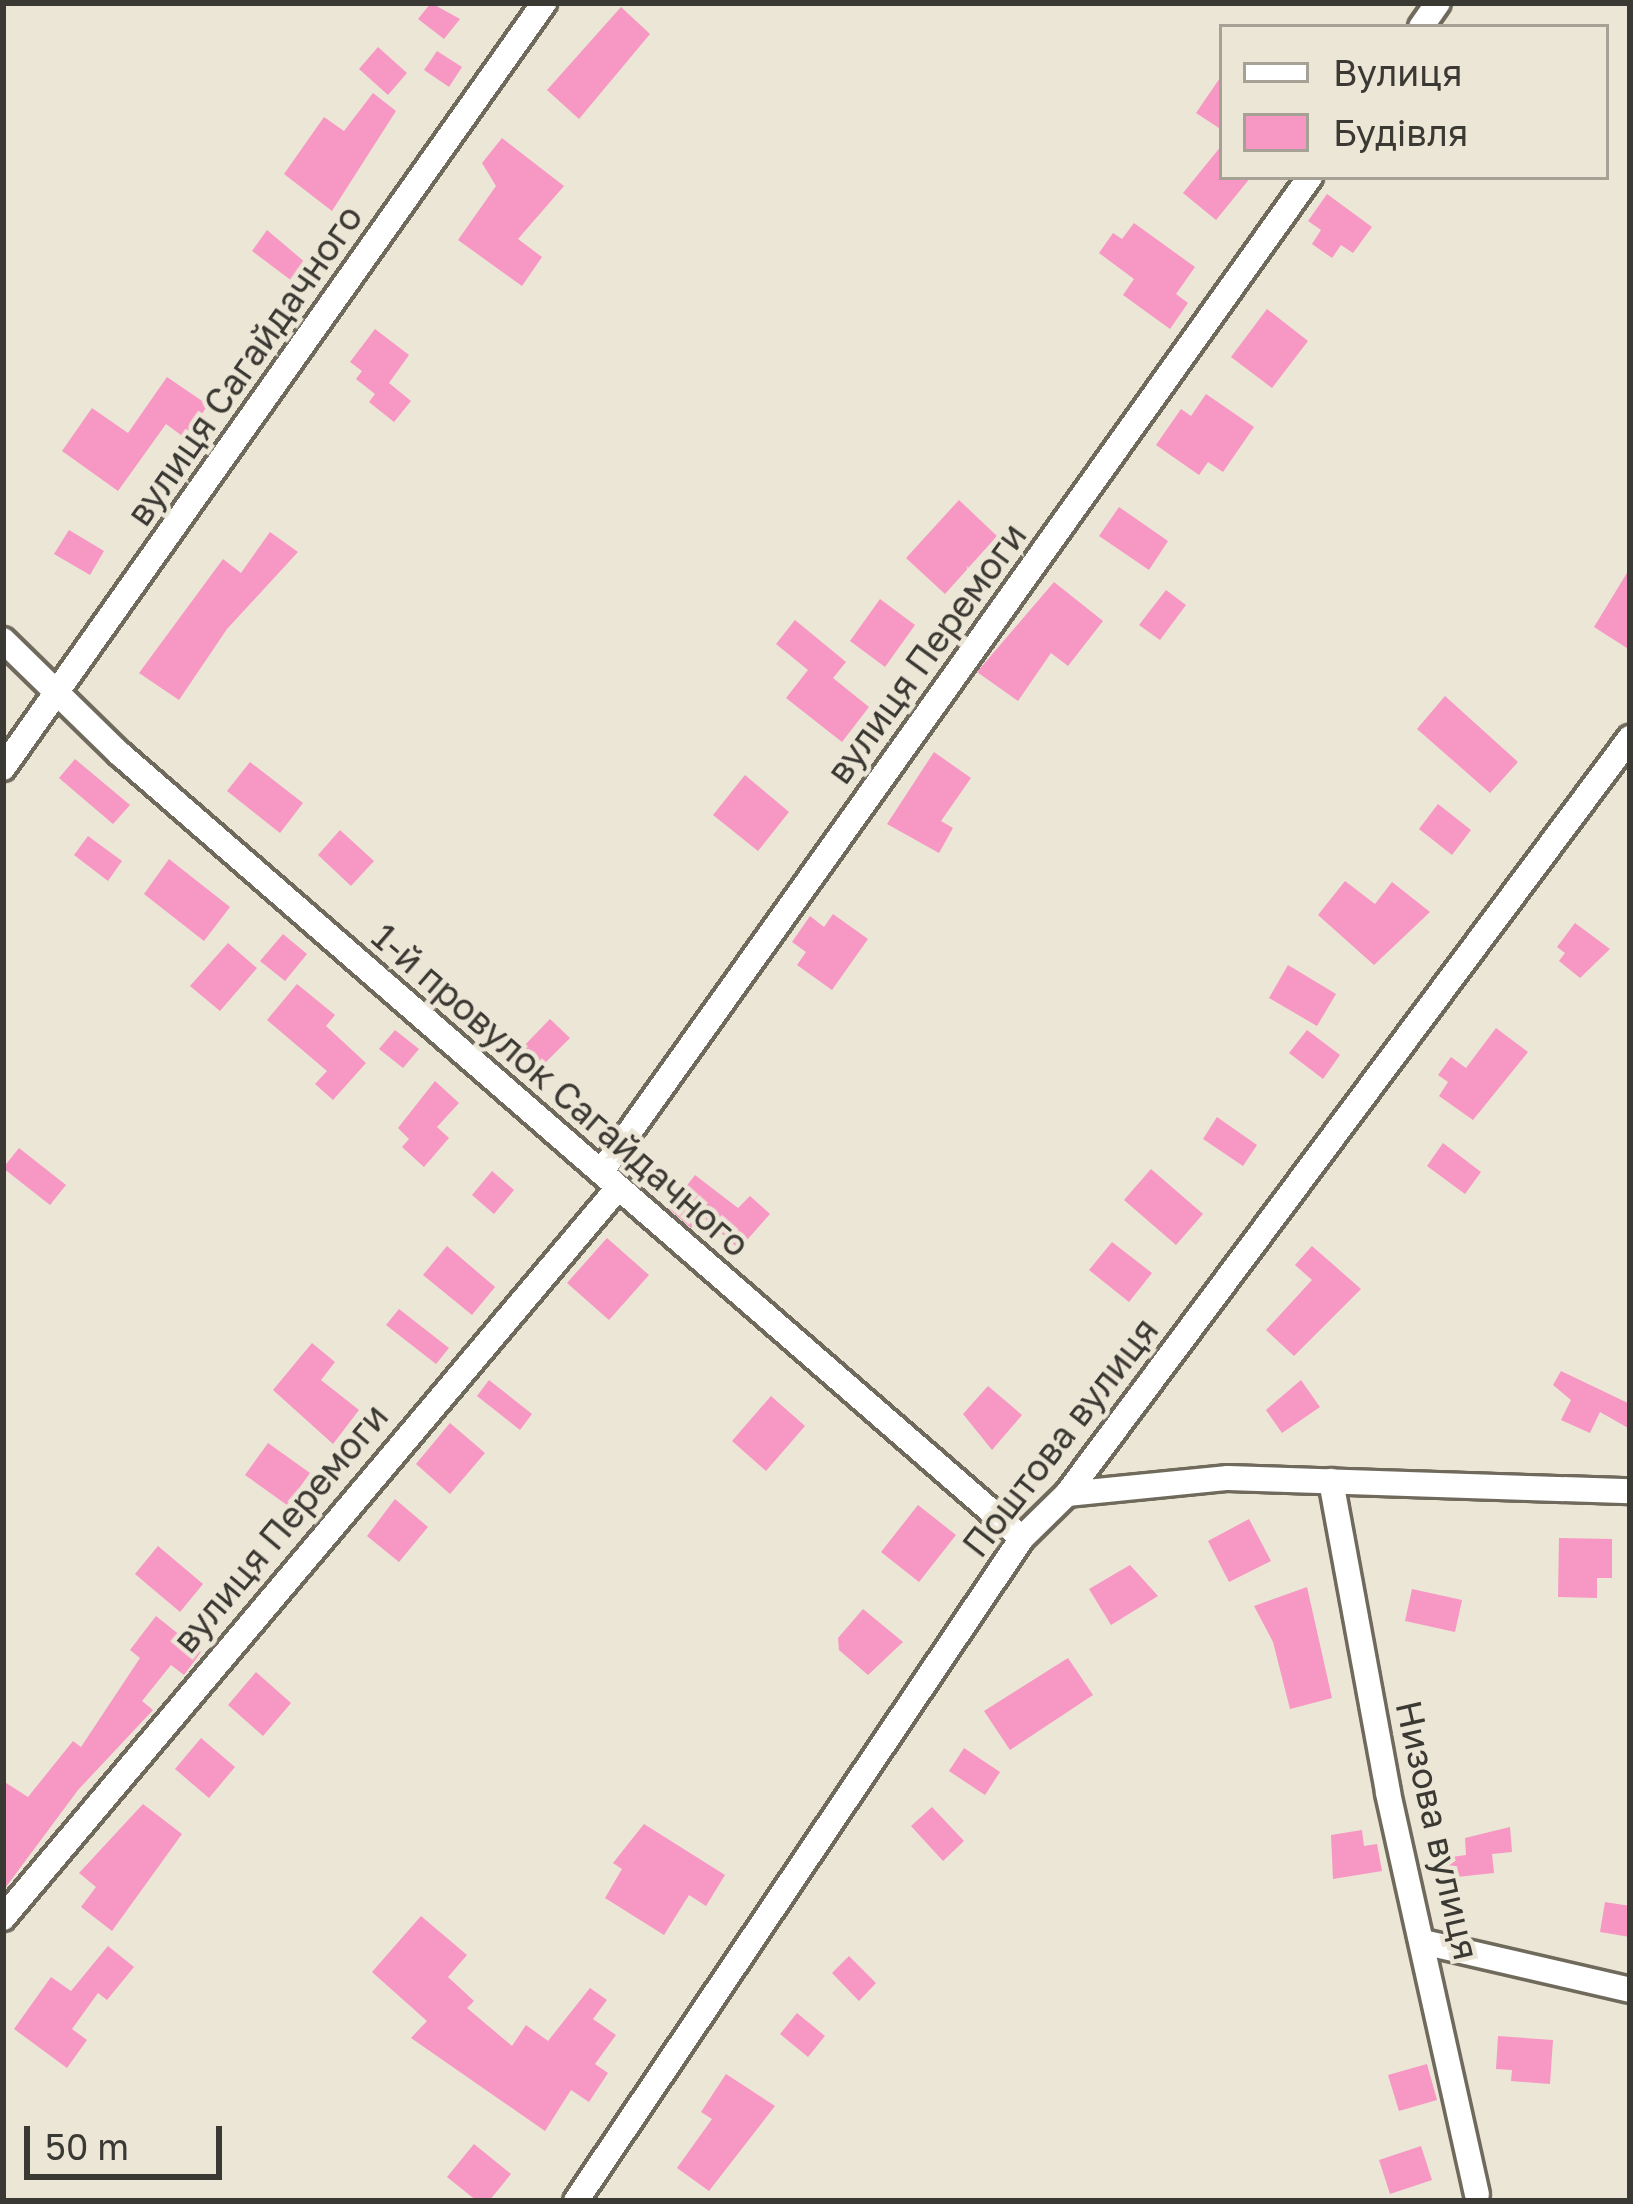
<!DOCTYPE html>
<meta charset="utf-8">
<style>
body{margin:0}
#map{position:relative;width:1633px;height:2204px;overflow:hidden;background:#ece6d6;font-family:"Golos Text",sans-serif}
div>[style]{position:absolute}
.building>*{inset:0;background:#f698c3}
.roads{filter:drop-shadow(3px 0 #6f6a5c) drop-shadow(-3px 0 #6f6a5c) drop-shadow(0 3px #6f6a5c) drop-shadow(0 -3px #6f6a5c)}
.street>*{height:24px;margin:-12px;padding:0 12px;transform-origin:12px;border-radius:12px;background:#fff}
span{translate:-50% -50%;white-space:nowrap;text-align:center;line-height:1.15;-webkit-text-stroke:9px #ece6d6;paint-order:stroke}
.street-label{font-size:36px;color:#3b3933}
.frame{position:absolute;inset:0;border:6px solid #3b3933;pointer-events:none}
.legend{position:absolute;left:1219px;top:24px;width:390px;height:156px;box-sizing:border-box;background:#ece6d6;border:3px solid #a5a195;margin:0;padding:15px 21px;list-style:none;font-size:36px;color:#3b3933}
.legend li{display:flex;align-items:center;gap:24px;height:60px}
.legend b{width:60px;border:3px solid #a5a195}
.scale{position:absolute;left:24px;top:2126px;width:198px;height:54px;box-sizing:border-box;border:6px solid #3b3933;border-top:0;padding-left:15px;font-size:36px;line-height:42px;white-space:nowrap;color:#3b3933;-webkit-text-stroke:9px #ece6d6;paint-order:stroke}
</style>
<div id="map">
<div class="building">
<div style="clip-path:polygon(431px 3px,460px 19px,444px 39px,418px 19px)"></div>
<div style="clip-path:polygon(621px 7px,650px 34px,579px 119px,547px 90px)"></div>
<div style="clip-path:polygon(378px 47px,407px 73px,388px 95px,359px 69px)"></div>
<div style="clip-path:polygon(437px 51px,462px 67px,449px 87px,424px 70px)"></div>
<div style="clip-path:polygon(1222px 75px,1222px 130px,1196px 113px)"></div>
<div style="clip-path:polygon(373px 93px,396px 111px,332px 211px,284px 174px,324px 117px,344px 131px)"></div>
<div style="clip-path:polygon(502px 138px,564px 186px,518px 239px,542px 257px,522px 286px,458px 240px,496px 186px,482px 163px)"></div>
<div style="clip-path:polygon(1222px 145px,1222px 177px,1251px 177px,1216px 220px,1183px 193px)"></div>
<div style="clip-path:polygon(1327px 194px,1372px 227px,1353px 253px,1341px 245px,1332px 258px,1312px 244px,1321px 230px,1308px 221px)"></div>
<div style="clip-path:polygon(1134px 223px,1195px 267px,1176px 294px,1188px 303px,1170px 329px,1123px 295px,1134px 279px,1099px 253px,1113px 233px,1122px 239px)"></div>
<div style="clip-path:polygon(267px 230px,313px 269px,300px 287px,252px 251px)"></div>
<div style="clip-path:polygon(1267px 309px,1308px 341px,1272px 388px,1231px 357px)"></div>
<div style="clip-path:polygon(375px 329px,409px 355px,389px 383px,411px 401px,394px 422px,369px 402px,375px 394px,356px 379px,362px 371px,350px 362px)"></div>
<div style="clip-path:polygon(167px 377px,208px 405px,185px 438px,166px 424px,118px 491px,62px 451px,92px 408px,128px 433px)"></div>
<div style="clip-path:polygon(1206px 394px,1254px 427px,1223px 472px,1208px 462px,1199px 475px,1156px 445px,1181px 409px,1191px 416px)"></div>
<div style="clip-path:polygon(959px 500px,997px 536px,945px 594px,906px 558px)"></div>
<div style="clip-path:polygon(1119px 507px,1168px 541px,1149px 570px,1099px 536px)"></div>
<div style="clip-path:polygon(69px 530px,104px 551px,90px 575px,54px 554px)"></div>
<div style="clip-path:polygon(270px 532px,298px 552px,227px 629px,179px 700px,139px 673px,223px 559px,241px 573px)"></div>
<div style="clip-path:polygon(1630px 568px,1630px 650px,1594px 627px)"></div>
<div style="clip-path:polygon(1054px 582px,1103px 621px,1068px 666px,1051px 653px,1018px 701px,977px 672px)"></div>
<div style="clip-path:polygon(1166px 590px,1186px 605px,1160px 640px,1139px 625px)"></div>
<div style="clip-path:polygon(880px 599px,915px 625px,885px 667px,850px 641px)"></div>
<div style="clip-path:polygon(795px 620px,846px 662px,833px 678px,869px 707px,842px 742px,786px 698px,808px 670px,776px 644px)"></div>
<div style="clip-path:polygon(1445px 696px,1518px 762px,1490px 793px,1417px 729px)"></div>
<div style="clip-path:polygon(934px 752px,971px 778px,941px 821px,953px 828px,939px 853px,887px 824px)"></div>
<div style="clip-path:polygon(75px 759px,130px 805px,113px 824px,59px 778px)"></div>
<div style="clip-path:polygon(250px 762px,303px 803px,280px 833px,227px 791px)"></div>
<div style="clip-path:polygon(745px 775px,789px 812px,758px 851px,713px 815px)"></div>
<div style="clip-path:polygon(1438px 804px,1471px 830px,1452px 855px,1419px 829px)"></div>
<div style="clip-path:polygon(340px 830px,374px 861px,351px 886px,318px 855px)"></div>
<div style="clip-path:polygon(88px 836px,122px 861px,108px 881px,74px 855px)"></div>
<div style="clip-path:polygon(169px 859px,230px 907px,204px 941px,144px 894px)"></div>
<div style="clip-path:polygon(1345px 881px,1375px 904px,1392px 882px,1430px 912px,1374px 965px,1318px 915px)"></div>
<div style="clip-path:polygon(833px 914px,868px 939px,832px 990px,797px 965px,806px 952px,792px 942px,810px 916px,824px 927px)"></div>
<div style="clip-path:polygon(1575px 923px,1610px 949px,1580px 978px,1559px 961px,1565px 953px,1557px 947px)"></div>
<div style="clip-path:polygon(283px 934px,307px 954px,285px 981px,260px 961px)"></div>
<div style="clip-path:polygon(228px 943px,257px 968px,220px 1011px,190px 986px)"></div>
<div style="clip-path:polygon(1288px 965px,1336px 994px,1317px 1026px,1269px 998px)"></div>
<div style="clip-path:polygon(297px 984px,335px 1015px,326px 1026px,366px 1063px,333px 1100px,315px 1084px,327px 1071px,267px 1020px)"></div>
<div style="clip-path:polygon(550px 1019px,570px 1038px,539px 1069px,520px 1050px)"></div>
<div style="clip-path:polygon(1496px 1028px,1528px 1052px,1473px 1120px,1439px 1096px,1448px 1082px,1438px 1075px,1451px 1057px,1466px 1068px)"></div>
<div style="clip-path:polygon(395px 1030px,419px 1049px,403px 1068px,379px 1049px)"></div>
<div style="clip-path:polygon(1307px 1030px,1340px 1055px,1323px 1079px,1289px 1053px)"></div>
<div style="clip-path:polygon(435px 1081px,459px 1103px,437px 1127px,449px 1138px,424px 1167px,402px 1147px,409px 1139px,398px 1128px)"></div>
<div style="clip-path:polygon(1217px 1117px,1257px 1145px,1243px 1166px,1203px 1139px)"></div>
<div style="clip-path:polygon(1443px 1143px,1481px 1172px,1465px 1194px,1427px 1166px)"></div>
<div style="clip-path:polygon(19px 1148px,66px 1185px,50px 1205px,3px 1168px)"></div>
<div style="clip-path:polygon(1151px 1169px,1203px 1214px,1176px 1245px,1124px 1200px)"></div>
<div style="clip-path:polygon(492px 1171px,514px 1190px,494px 1214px,472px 1195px)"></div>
<div style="clip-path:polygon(695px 1175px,738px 1208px,750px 1196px,770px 1214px,739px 1249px,701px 1215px,691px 1228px,669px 1209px)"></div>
<div style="clip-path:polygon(607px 1238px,649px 1275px,609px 1320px,567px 1283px)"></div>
<div style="clip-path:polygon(1112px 1242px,1152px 1273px,1129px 1302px,1089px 1270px)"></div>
<div style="clip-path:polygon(447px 1246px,495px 1287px,472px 1315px,423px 1275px)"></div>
<div style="clip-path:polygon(1312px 1246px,1361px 1289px,1294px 1356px,1266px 1330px,1312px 1280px,1295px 1265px)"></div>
<div style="clip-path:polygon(399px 1309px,449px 1348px,436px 1364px,386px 1325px)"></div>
<div style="clip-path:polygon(312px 1343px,335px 1362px,321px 1380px,359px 1410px,333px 1444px,273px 1390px)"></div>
<div style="clip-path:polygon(1561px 1371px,1630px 1404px,1630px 1429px,1600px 1412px,1590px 1433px,1561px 1420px,1571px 1400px,1553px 1385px)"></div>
<div style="clip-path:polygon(489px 1380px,532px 1414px,520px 1430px,477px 1396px)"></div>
<div style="clip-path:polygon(1301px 1380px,1320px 1407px,1282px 1433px,1266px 1410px)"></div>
<div style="clip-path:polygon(988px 1386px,1022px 1415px,992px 1450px,963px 1414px)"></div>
<div style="clip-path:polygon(771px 1396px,805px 1426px,766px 1471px,732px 1441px)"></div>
<div style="clip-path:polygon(450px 1423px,485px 1453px,450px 1494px,416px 1464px)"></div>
<div style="clip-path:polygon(268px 1443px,310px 1473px,287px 1505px,245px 1475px)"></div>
<div style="clip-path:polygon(395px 1499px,428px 1527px,399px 1562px,367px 1536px)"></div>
<div style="clip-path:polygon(918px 1505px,956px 1535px,919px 1582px,881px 1552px)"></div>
<div style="clip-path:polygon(1249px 1519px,1271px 1561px,1229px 1582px,1208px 1541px)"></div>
<div style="clip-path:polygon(1559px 1538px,1612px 1539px,1612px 1578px,1597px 1578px,1597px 1598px,1558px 1597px)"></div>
<div style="clip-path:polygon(158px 1546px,203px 1584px,180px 1612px,135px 1574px)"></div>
<div style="clip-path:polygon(1130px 1565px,1158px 1596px,1111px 1625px,1089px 1589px)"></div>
<div style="clip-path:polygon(1307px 1587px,1332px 1698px,1290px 1709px,1273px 1642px,1254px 1606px)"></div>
<div style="clip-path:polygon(1412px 1589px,1462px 1600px,1455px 1632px,1405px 1621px)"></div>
<div style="clip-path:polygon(863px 1609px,903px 1642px,868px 1675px,839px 1650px,838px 1638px)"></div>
<div style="clip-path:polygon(156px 1616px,201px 1652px,184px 1675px,171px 1665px,142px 1701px,153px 1710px,78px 1790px,3px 1891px,3px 1781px,28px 1797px,73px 1741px,81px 1747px,140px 1658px,130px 1650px)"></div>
<div style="clip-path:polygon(1068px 1658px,1093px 1695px,1010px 1750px,984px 1711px)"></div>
<div style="clip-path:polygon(256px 1672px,291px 1703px,263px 1736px,228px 1705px)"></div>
<div style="clip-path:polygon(201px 1738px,235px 1767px,209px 1798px,175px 1769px)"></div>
<div style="clip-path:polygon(964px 1748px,1000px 1772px,985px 1795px,949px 1771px)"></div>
<div style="clip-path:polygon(143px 1804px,182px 1834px,112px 1931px,81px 1907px,96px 1887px,79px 1873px)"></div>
<div style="clip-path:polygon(932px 1807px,964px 1841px,943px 1861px,911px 1826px)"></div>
<div style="clip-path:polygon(644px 1824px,725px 1875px,706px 1906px,689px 1895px,664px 1935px,605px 1898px,622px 1869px,613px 1863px)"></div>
<div style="clip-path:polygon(1510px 1827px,1512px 1852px,1492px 1854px,1494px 1873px,1447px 1878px,1444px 1858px,1466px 1855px,1465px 1838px)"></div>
<div style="clip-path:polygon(1362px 1830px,1364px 1846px,1377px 1844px,1382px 1871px,1333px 1879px,1331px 1835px)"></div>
<div style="clip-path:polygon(1605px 1902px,1630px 1906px,1630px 1937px,1600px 1932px)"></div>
<div style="clip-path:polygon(421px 1916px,467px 1955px,448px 1977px,474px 2001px,467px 2008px,512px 2046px,526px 2025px,548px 2041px,590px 1988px,607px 2000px,593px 2019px,616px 2035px,595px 2064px,608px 2073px,589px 2102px,571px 2090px,545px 2131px,411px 2038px,427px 2021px,372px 1972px)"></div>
<div style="clip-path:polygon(108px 1946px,134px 1967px,107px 2000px,98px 1993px,72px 2029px,87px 2040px,67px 2068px,14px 2029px,51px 1977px,71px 1991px)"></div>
<div style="clip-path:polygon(849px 1956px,876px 1983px,859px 2001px,832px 1973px)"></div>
<div style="clip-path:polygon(797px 2013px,825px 2036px,808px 2057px,780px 2034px)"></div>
<div style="clip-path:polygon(1498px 2036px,1553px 2040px,1550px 2084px,1511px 2081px,1512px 2070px,1496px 2069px)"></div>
<div style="clip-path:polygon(1427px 2064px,1437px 2100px,1399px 2111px,1388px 2075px)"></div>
<div style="clip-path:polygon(726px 2074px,775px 2106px,709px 2191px,677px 2168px,712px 2119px,701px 2112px)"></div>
<div style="clip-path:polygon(474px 2144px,511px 2174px,489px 2201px,477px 2201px,447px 2177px)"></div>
<div style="clip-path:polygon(1421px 2146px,1432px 2180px,1390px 2194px,1379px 2160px)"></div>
</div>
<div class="roads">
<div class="street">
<div style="left:1421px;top:27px;width:29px;rotate:-55deg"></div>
<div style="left:3px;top:640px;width:163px;rotate:44.3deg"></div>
<div style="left:120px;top:754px;width:1195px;rotate:41deg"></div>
<div style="left:3px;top:768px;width:937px;rotate:-54.73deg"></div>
<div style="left:601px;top:1172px;width:1222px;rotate:-54.53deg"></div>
<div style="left:1331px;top:1481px;width:317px;rotate:79.6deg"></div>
<div style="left:1388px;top:1793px;width:411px;rotate:77.5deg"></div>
<div style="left:1067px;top:1494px;width:162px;rotate:-5.7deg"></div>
<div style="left:1228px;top:1478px;width:402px;rotate:1.9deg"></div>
<div style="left:3px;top:1918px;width:953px;rotate:-49.89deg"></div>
<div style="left:1427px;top:1943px;width:208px;rotate:13deg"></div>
<div style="left:576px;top:2201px;width:799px;rotate:-56.07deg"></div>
<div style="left:1022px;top:1538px;width:63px;rotate:-44.4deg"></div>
<div style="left:1067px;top:1494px;width:943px;rotate:-53.32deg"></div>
</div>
</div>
<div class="street-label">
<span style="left:244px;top:365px;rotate:-55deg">вулиця Сагайдачного</span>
<span style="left:926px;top:653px;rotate:-54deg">вулиця Перемоги</span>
<span style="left:561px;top:1090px;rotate:41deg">1-й провулок Сагайдачного</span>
<span style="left:1060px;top:1437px;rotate:-52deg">Поштова вулиця</span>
<span style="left:280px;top:1528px;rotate:-50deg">вулиця Перемоги</span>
<span style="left:1438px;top:1830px;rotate:77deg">Низова вулиця</span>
</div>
<div class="frame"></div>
<ul class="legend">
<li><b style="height:15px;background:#fff"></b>Вулиця</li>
<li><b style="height:33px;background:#f698c3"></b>Будівля</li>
</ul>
<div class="scale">50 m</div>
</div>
